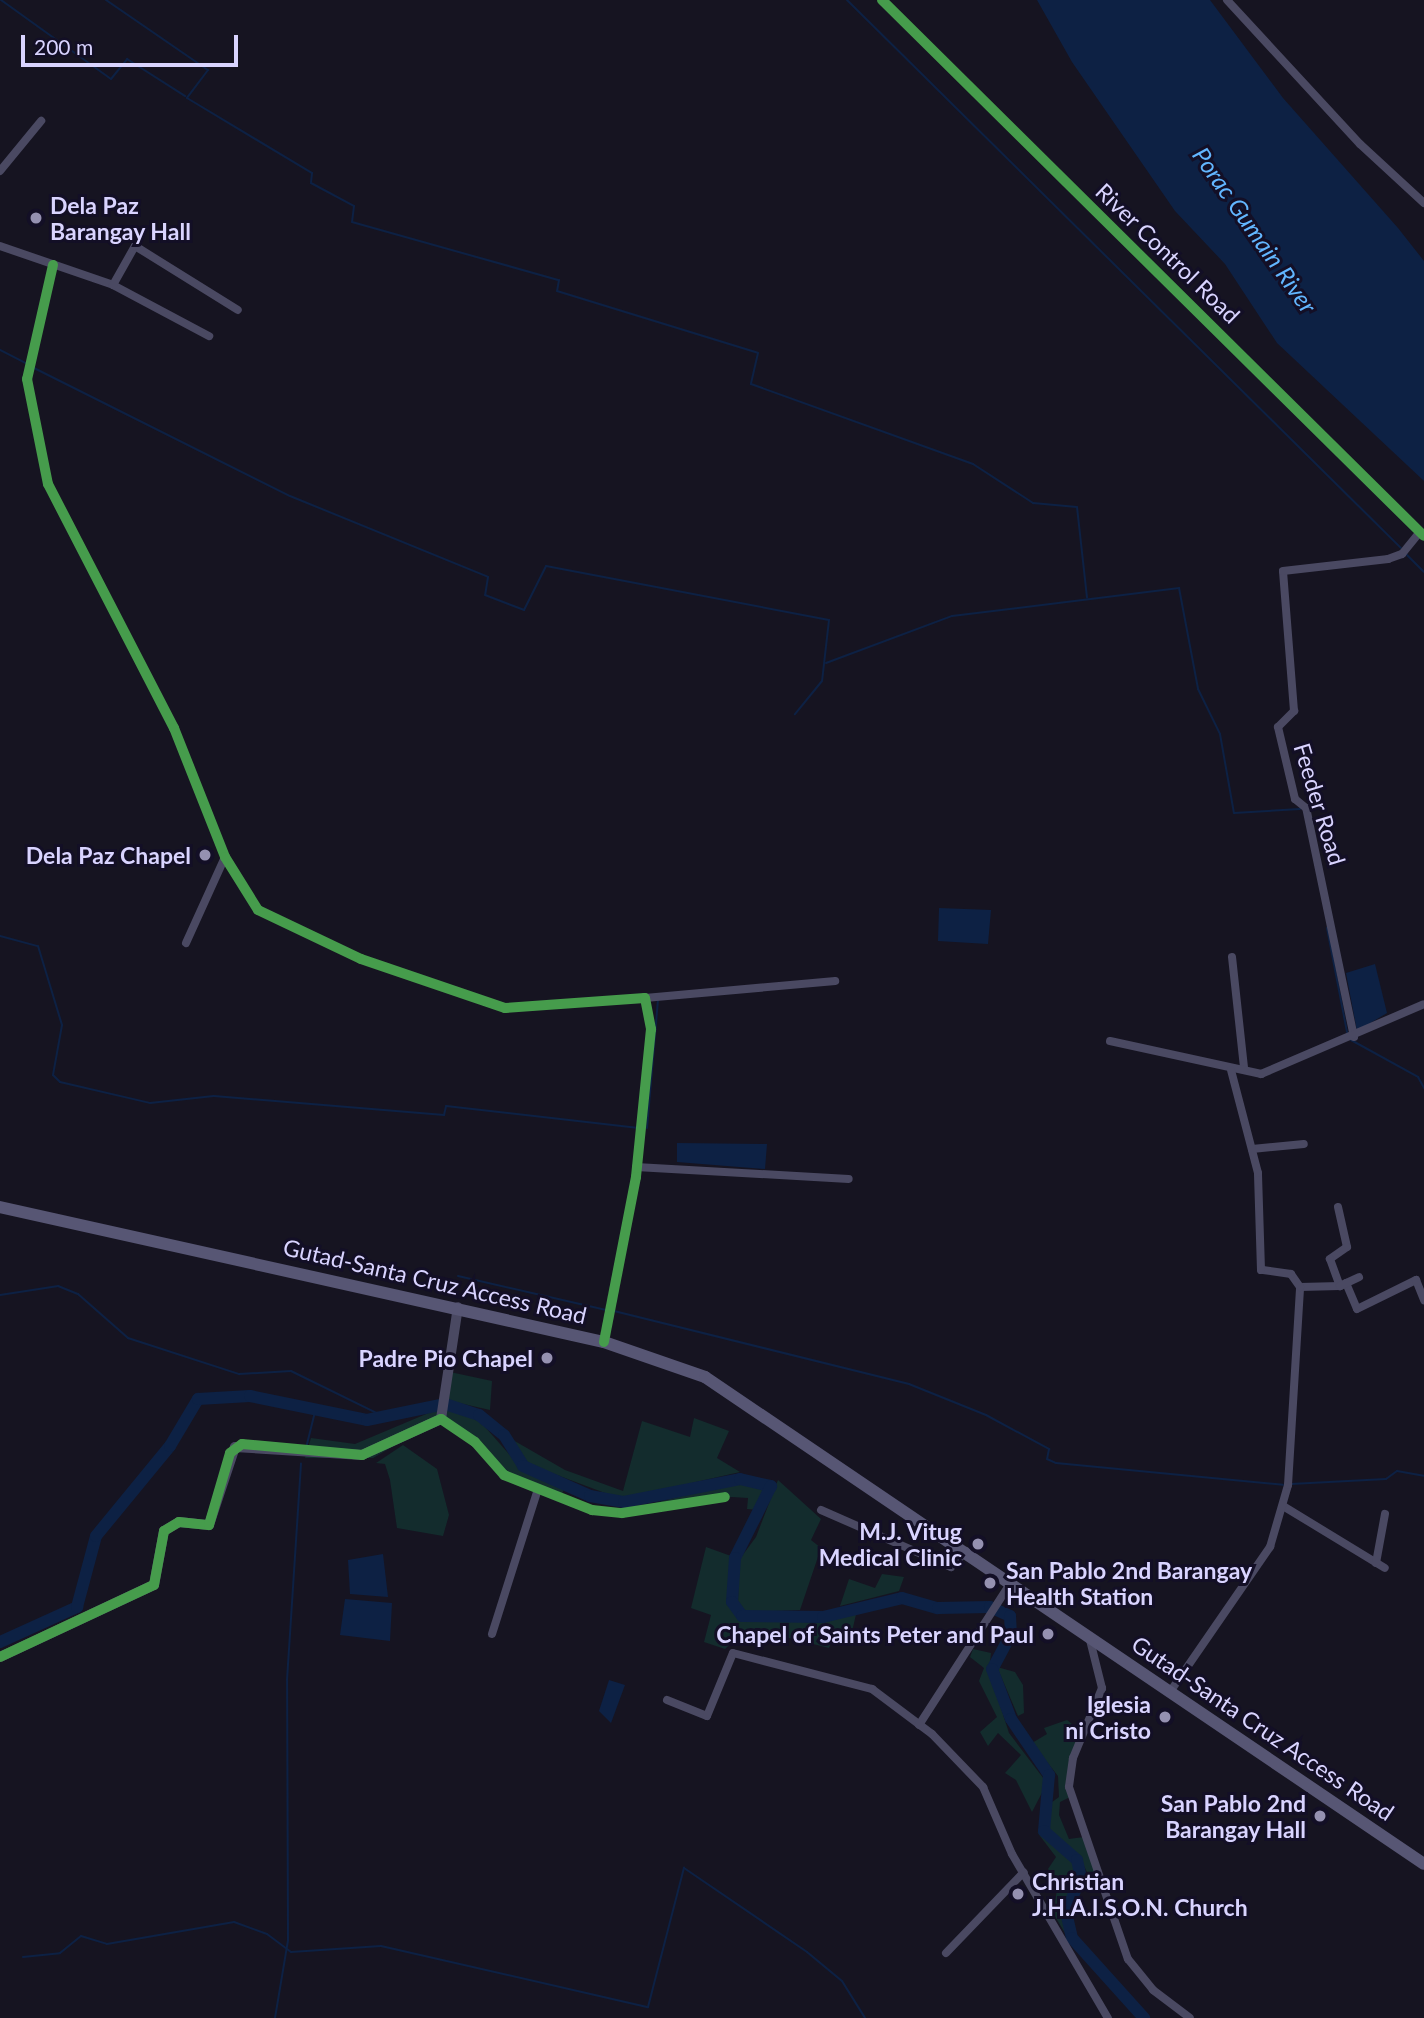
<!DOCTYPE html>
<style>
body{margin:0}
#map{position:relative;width:1424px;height:2018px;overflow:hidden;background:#161421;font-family:Lato,sans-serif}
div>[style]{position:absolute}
.green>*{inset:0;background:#132c2d}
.water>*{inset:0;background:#0d2144}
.stream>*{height:2px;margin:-1px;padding:0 1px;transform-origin:1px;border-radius:1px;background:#0d2144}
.river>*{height:12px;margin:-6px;padding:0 6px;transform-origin:6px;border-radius:6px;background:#0d2144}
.minor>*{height:8px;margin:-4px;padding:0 4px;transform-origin:4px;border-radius:4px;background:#4a4962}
.tertiary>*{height:10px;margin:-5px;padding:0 5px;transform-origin:5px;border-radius:5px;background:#4a4962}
.secondary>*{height:12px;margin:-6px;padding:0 6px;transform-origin:6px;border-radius:6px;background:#575674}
.cycleway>*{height:10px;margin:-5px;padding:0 5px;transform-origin:5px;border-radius:5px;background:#469c4c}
.dots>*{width:19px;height:19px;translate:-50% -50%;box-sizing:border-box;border:4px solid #130f26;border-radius:50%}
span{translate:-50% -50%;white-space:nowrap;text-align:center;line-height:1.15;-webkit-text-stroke:6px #130f26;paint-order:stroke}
.poi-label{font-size:23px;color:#d9d4ff;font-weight:700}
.left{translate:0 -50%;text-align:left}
.right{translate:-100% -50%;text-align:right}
.street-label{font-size:23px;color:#d9d4ff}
.water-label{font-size:24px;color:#62b6ff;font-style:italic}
.scale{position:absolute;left:21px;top:35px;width:217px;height:32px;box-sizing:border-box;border:4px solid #d9d4ff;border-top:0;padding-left:9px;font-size:21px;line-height:24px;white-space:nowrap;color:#d9d4ff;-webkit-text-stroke:5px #130f26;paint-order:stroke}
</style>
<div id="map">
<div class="green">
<div style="clip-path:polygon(450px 1372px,492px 1381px,490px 1410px,446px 1400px)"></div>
<div style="clip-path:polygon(438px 1409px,439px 1420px,373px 1458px,305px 1458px,311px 1438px,355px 1444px)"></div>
<div style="clip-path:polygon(445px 1409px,478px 1419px,522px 1469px,565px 1487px,559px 1501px,505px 1475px,477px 1441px,445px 1422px)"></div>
<div style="clip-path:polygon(694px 1418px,729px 1431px,717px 1458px,740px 1472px,621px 1499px,525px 1463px,513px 1440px,565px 1470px,623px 1491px,642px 1421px,690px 1437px)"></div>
<div style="clip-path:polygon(403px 1445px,437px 1469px,449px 1515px,443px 1536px,397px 1528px,390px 1480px,385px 1464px,376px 1463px)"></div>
<div style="clip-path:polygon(778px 1480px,821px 1519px,811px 1540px,821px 1548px,800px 1610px,746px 1612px,738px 1601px,739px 1560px,756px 1537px)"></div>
<div style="clip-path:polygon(738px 1482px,768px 1489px,759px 1510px,747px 1509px,748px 1498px,732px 1497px,626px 1510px)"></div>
<div style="clip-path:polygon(706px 1547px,731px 1556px,728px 1606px,742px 1619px,823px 1623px,857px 1610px,851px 1636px,834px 1634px,829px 1648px,761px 1631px,740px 1635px,725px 1649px,704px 1642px,711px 1615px,691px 1608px)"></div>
<div style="clip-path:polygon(882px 1574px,904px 1577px,899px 1591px,840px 1606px,849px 1579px,875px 1588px)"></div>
<div style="clip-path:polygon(973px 1649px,991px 1653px,989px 1671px,1009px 1733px,1047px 1783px,1032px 1812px,1016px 1780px,1005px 1773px,1021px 1755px,998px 1733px,988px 1746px,980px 1732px,997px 1717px,979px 1681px,984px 1668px,970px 1657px)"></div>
<div style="clip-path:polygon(997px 1667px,1015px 1672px,1023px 1685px,1024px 1713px,1018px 1716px)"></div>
<div style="clip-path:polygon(1067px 1720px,1083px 1733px,1072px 1757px,1070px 1797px,1060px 1802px,1059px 1815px,1069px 1839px,1084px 1837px,1095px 1874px,1089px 1876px,1080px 1858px,1048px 1831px,1044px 1808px,1059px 1797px,1058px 1776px,1032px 1743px,1047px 1734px,1044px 1728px)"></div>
<div style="clip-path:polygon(1037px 1832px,1073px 1862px,1077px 1878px,1062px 1915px,1069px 1940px,1053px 1913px,1058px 1884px,1048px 1869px,1056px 1857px)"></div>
</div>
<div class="water">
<div style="clip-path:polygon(1037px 0,1210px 0,1283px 98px,1398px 228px,1424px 261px,1424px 481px,1277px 343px,1225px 264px,1175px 211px,1072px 62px)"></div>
<div style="clip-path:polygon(939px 908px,991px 910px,988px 944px,938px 941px)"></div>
<div style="clip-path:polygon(1375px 964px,1387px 1013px,1357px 1031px,1346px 973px)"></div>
<div style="clip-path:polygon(677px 1143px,767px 1144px,765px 1169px,677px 1162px)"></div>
<div style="clip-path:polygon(383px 1554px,388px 1597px,350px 1594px,348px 1560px)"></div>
<div style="clip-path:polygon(345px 1599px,392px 1603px,390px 1641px,340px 1635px)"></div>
<div style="clip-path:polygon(609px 1680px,625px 1685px,611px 1723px,599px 1711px)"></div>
</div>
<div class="stream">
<div style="left:1px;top:0;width:135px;rotate:35.7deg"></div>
<div style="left:111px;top:79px;width:26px;rotate:-51deg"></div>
<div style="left:127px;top:59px;width:69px;rotate:32.5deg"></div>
<div style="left:106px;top:0;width:124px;rotate:34.5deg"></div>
<div style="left:208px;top:70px;width:35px;rotate:127deg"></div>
<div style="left:187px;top:98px;width:146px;rotate:31deg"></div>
<div style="left:312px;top:173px;width:10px;rotate:96deg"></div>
<div style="left:311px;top:183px;width:49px;rotate:28.1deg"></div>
<div style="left:354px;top:206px;width:16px;rotate:97deg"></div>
<div style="left:352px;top:222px;width:215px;rotate:15.7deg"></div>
<div style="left:559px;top:280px;width:11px;rotate:100deg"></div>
<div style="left:557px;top:291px;width:210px;rotate:17.1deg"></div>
<div style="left:758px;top:353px;width:32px;rotate:103deg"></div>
<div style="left:751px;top:384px;width:236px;rotate:19.8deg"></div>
<div style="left:973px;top:464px;width:72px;rotate:33deg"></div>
<div style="left:1033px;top:503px;width:44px;rotate:5.2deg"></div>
<div style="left:1077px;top:507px;width:91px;rotate:83.7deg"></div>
<div style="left:847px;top:0;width:779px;rotate:44.69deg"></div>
<div style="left:0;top:350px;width:30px;rotate:27deg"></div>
<div style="left:32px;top:367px;width:288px;rotate:26.6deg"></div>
<div style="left:290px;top:496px;width:214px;rotate:22.2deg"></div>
<div style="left:488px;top:577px;width:18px;rotate:99deg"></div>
<div style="left:485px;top:595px;width:42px;rotate:21deg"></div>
<div style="left:524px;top:610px;width:49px;rotate:-63.4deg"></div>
<div style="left:546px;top:566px;width:288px;rotate:10.8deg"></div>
<div style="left:829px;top:620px;width:61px;rotate:96.5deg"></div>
<div style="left:822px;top:681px;width:43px;rotate:129.3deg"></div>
<div style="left:1406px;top:554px;width:25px;rotate:45deg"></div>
<div style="left:826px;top:663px;width:134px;rotate:-20.5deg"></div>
<div style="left:952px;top:616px;width:229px;rotate:-7deg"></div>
<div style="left:1179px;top:588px;width:103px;rotate:79.3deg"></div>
<div style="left:1198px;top:689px;width:50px;rotate:63.9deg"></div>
<div style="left:1220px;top:734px;width:80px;rotate:80deg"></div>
<div style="left:1234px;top:813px;width:66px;rotate:-3.5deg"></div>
<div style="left:1327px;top:928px;width:106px;rotate:79.1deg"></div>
<div style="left:0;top:936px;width:39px;rotate:15deg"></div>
<div style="left:38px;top:946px;width:83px;rotate:73.1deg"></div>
<div style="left:62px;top:1025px;width:51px;rotate:100.2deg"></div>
<div style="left:53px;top:1075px;width:10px;rotate:45deg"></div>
<div style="left:60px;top:1082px;width:92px;rotate:13.1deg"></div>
<div style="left:150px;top:1103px;width:64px;rotate:-6.2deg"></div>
<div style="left:214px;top:1096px;width:231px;rotate:4.7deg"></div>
<div style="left:444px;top:1115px;width:9px;rotate:-77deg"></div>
<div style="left:446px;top:1106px;width:194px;rotate:6.5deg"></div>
<div style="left:1351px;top:1040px;width:77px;rotate:28.9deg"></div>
<div style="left:1418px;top:1077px;width:13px;rotate:61deg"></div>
<div style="left:647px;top:1128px;width:128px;rotate:-85.1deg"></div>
<div style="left:458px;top:1276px;width:152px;rotate:12.9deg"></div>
<div style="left:0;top:1295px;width:59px;rotate:-8.8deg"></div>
<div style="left:58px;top:1286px;width:22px;rotate:22deg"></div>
<div style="left:78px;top:1294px;width:67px;rotate:41.3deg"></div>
<div style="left:128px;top:1338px;width:117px;rotate:18deg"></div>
<div style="left:239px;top:1374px;width:52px;rotate:-3.3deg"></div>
<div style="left:291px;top:1371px;width:107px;rotate:26.1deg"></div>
<div style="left:614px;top:1311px;width:304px;rotate:13.9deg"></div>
<div style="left:909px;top:1384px;width:83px;rotate:21.9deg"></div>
<div style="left:986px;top:1415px;width:72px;rotate:28.4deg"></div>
<div style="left:1049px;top:1449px;width:10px;rotate:101deg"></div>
<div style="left:1047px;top:1459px;width:10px;rotate:24deg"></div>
<div style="left:1056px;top:1463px;width:228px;rotate:5.5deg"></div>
<div style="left:306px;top:1448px;width:37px;rotate:-76deg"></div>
<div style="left:1291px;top:1484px;width:95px;rotate:-3deg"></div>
<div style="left:1386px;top:1479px;width:14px;rotate:-36deg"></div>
<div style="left:1397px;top:1471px;width:27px;rotate:10deg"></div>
<div style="left:23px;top:1957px;width:37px;rotate:-6deg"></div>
<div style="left:60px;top:1953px;width:27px;rotate:-39deg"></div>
<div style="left:81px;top:1936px;width:27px;rotate:17deg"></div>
<div style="left:107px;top:1944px;width:129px;rotate:-9.8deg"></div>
<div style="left:234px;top:1922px;width:35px;rotate:20deg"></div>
<div style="left:267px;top:1934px;width:30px;rotate:37deg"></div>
<div style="left:291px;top:1952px;width:90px;rotate:-3.8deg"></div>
<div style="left:381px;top:1946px;width:274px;rotate:12.9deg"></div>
<div style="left:648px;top:2007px;width:144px;rotate:-75.5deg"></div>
<div style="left:684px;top:1868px;width:149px;rotate:34.3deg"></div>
<div style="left:807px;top:1952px;width:45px;rotate:39.6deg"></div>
<div style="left:842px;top:1981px;width:44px;rotate:58.1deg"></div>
<div style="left:275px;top:2018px;width:79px;rotate:-80.5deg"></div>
<div style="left:288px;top:1940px;width:260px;rotate:-90.2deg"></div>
<div style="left:287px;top:1680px;width:217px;rotate:-86.3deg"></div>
</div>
<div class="river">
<div style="left:0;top:1642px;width:85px;rotate:-24.4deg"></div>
<div style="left:77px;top:1607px;width:73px;rotate:-75deg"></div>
<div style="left:96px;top:1536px;width:117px;rotate:-50.6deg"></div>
<div style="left:170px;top:1446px;width:55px;rotate:-59.2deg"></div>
<div style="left:198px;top:1399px;width:52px;rotate:-3.3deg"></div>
<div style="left:250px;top:1396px;width:119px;rotate:11.6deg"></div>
<div style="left:367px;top:1420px;width:80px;rotate:-11.6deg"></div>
<div style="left:445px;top:1404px;width:36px;rotate:18deg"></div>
<div style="left:479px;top:1415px;width:32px;rotate:39deg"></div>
<div style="left:504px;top:1435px;width:36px;rotate:58deg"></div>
<div style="left:523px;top:1466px;width:73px;rotate:24.1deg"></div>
<div style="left:590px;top:1496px;width:35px;rotate:10deg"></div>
<div style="left:624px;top:1502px;width:118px;rotate:-11.2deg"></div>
<div style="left:740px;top:1479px;width:32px;rotate:13deg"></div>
<div style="left:771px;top:1486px;width:80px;rotate:116.6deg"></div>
<div style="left:735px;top:1558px;width:44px;rotate:93.9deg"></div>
<div style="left:732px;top:1602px;width:17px;rotate:54deg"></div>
<div style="left:742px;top:1616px;width:81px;rotate:0.7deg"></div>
<div style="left:823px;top:1617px;width:81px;rotate:-13.5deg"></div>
<div style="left:902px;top:1598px;width:37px;rotate:16deg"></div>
<div style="left:938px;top:1608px;width:52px;rotate:-1.1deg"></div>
<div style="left:990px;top:1607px;width:22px;rotate:24deg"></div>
<div style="left:1010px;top:1616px;width:18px;rotate:87deg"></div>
<div style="left:1011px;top:1634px;width:40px;rotate:118deg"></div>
<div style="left:992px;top:1669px;width:53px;rotate:69.2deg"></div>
<div style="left:1011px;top:1719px;width:68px;rotate:55.8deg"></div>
<div style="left:1049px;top:1775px;width:56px;rotate:95.1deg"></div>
<div style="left:1044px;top:1831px;width:44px;rotate:41.3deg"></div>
<div style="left:1077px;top:1860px;width:17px;rotate:77deg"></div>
<div style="left:1081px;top:1877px;width:38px;rotate:113deg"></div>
<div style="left:1066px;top:1912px;width:27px;rotate:77deg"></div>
<div style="left:1072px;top:1938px;width:108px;rotate:48deg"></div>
</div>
<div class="minor">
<div style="left:882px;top:0;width:762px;rotate:44.68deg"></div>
<div style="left:1227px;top:0;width:196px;rotate:47.3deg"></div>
<div style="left:1360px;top:144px;width:87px;rotate:42.7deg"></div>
<div style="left:0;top:171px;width:65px;rotate:-50.6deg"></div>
<div style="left:0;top:246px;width:120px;rotate:19deg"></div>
<div style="left:113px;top:285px;width:109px;rotate:28deg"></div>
<div style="left:53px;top:265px;width:117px;rotate:102.8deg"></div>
<div style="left:27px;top:379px;width:107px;rotate:78.7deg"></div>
<div style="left:48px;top:484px;width:275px;rotate:62.7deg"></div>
<div style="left:174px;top:728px;width:139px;rotate:68.4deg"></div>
<div style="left:225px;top:857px;width:62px;rotate:58.1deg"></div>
<div style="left:258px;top:910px;width:114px;rotate:25.4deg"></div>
<div style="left:361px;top:959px;width:152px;rotate:18.8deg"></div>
<div style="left:505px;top:1008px;width:140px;rotate:-4.1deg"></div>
<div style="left:645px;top:998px;width:32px;rotate:79deg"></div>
<div style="left:651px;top:1029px;width:149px;rotate:95.8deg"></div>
<div style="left:636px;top:1177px;width:168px;rotate:101deg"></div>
<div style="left:113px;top:285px;width:45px;rotate:-60.6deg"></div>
<div style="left:135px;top:246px;width:121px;rotate:31.9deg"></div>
<div style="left:186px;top:943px;width:94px;rotate:-65.6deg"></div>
<div style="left:1232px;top:957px;width:112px;rotate:83.8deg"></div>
<div style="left:645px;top:998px;width:191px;rotate:-5.1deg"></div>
<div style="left:1354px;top:1037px;width:234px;rotate:-101.8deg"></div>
<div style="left:1306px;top:808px;width:14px;rotate:-141deg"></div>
<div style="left:1295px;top:799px;width:74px;rotate:-103.3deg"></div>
<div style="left:1278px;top:727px;width:23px;rotate:-45deg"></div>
<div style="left:1294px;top:711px;width:140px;rotate:-94.5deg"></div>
<div style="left:1283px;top:571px;width:106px;rotate:-6.5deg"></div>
<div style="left:1388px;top:559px;width:15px;rotate:-20deg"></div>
<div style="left:1402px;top:554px;width:28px;rotate:-51deg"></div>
<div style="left:1110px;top:1041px;width:155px;rotate:12.3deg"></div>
<div style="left:1261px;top:1074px;width:177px;rotate:-23.2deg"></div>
<div style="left:1252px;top:1149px;width:52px;rotate:-5.5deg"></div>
<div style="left:636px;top:1167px;width:213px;rotate:3.2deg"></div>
<div style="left:1338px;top:1207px;width:41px;rotate:77.3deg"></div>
<div style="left:1347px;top:1247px;width:21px;rotate:145deg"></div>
<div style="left:1330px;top:1259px;width:29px;rotate:70deg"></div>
<div style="left:1346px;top:1283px;width:28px;rotate:67deg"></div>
<div style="left:1357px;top:1309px;width:66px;rotate:-26.2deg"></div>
<div style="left:1416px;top:1280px;width:22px;rotate:68deg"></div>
<div style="left:1300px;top:1287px;width:40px;rotate:-1.4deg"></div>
<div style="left:1340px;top:1286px;width:21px;rotate:-25deg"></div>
<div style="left:441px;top:1419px;width:41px;rotate:34.1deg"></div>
<div style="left:475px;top:1442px;width:44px;rotate:48.7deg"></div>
<div style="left:504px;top:1475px;width:95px;rotate:21.7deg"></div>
<div style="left:592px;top:1510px;width:30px;rotate:6deg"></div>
<div style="left:622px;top:1513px;width:104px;rotate:-8.8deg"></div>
<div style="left:1283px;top:1506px;width:119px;rotate:31.3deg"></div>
<div style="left:821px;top:1510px;width:142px;rotate:23.7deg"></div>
<div style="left:951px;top:1567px;width:22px;rotate:-47deg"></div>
<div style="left:1376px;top:1563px;width:50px;rotate:-79.6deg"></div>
<div style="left:492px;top:1634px;width:149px;rotate:-72.4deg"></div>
<div style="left:1089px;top:1636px;width:54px;rotate:76deg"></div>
<div style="left:1102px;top:1688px;width:76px;rotate:112.5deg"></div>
<div style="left:1073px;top:1758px;width:29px;rotate:98deg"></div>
<div style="left:1069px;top:1787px;width:182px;rotate:71.1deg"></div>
<div style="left:1128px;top:1959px;width:40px;rotate:51deg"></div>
<div style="left:1153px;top:1990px;width:46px;rotate:37.1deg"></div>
<div style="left:1172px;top:1689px;width:173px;rotate:-55.4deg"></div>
<div style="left:1270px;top:1547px;width:65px;rotate:-73.8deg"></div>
<div style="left:1288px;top:1485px;width:198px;rotate:-86.5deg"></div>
<div style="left:1300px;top:1287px;width:16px;rotate:-125deg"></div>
<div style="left:1291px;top:1274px;width:30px;rotate:-172deg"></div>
<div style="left:1261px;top:1270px;width:97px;rotate:-91.8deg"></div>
<div style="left:1258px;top:1173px;width:106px;rotate:-104.7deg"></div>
<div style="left:667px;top:1700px;width:43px;rotate:21.8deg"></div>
<div style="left:707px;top:1716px;width:68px;rotate:-67.6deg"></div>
<div style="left:733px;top:1653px;width:144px;rotate:14.5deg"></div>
<div style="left:872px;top:1689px;width:75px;rotate:36.9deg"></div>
<div style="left:932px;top:1734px;width:74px;rotate:46.1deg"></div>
<div style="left:983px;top:1787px;width:73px;rotate:66.6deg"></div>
<div style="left:1012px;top:1854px;width:190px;rotate:59.7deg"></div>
<div style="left:919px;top:1725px;width:170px;rotate:-57.2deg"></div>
<div style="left:946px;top:1953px;width:112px;rotate:-46.1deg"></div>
</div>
<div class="tertiary">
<div style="left:0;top:1657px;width:170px;rotate:-25.1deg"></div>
<div style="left:154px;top:1585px;width:55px;rotate:-79.5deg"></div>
<div style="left:164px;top:1531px;width:17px;rotate:-31deg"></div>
<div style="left:179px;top:1522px;width:30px;rotate:6deg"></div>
<div style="left:209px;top:1525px;width:82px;rotate:-71.6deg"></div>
<div style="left:235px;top:1447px;width:127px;rotate:3.6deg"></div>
<div style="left:362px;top:1455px;width:87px;rotate:-24.5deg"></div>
<div style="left:441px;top:1419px;width:113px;rotate:-81.4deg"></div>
</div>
<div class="secondary">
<div style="left:0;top:1207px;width:619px;rotate:12.6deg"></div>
<div style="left:604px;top:1342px;width:107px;rotate:19.1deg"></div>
<div style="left:705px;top:1377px;width:868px;rotate:34.11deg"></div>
</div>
<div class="cycleway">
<div style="left:882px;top:0;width:762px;rotate:44.68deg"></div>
<div style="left:53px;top:265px;width:117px;rotate:102.8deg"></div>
<div style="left:27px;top:379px;width:107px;rotate:78.7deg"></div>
<div style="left:48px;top:484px;width:275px;rotate:62.7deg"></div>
<div style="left:174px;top:728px;width:139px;rotate:68.4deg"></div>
<div style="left:225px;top:857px;width:62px;rotate:58.1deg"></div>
<div style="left:258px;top:910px;width:114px;rotate:25.4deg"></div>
<div style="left:361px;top:959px;width:152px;rotate:18.8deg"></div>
<div style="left:505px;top:1008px;width:140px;rotate:-4.1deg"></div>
<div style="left:645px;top:998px;width:32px;rotate:79deg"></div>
<div style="left:651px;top:1029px;width:149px;rotate:95.8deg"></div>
<div style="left:636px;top:1177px;width:168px;rotate:101deg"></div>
<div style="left:0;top:1657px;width:170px;rotate:-25.1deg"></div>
<div style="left:154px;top:1585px;width:55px;rotate:-79.5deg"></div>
<div style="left:164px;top:1531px;width:17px;rotate:-31deg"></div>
<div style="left:179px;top:1522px;width:30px;rotate:6deg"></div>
<div style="left:209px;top:1525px;width:75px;rotate:-73.7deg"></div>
<div style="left:230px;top:1453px;width:15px;rotate:-37deg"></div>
<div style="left:242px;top:1444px;width:121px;rotate:5.2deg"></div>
<div style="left:362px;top:1455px;width:87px;rotate:-24.5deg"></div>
<div style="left:441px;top:1419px;width:41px;rotate:34.1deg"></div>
<div style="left:475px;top:1442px;width:44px;rotate:48.7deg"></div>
<div style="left:504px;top:1475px;width:95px;rotate:21.7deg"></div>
<div style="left:592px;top:1510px;width:30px;rotate:6deg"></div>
<div style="left:622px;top:1513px;width:104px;rotate:-8.8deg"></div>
</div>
<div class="dots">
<div style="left:36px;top:218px;background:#9591b1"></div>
<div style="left:205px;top:855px;background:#9591b1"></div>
<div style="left:547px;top:1358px;background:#9591b1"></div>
<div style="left:978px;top:1544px;background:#9591b1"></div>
<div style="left:990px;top:1583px;background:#9591b1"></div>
<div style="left:1048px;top:1634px;background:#9591b1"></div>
<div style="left:1165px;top:1717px;background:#9591b1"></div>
<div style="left:1320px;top:1816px;background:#9591b1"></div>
<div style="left:1018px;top:1894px;background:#9591b1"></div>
</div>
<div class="poi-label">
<span class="left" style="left:50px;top:218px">Dela Paz<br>Barangay Hall</span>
<span class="right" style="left:191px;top:855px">Dela Paz Chapel</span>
<span class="right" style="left:533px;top:1358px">Padre Pio Chapel</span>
<span class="right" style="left:962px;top:1544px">M.J. Vitug<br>Medical Clinic</span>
<span class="left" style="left:1006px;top:1583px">San Pablo 2nd Barangay<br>Health Station</span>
<span class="right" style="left:1034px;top:1634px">Chapel of Saints Peter and Paul</span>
<span class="right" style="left:1151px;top:1717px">Iglesia<br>ni Cristo</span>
<span class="right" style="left:1306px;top:1816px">San Pablo 2nd<br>Barangay Hall</span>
<span class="left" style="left:1032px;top:1894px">Christian<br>J.H.A.I.S.O.N. Church</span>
</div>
<div class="street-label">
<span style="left:1168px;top:253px;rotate:44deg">River Control Road</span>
<span style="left:1320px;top:804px;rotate:73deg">Feeder Road</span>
<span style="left:435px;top:1281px;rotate:13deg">Gutad-Santa Cruz Access Road</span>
<span style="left:1263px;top:1728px;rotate:34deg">Gutad-Santa Cruz Access Road</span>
</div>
<div class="water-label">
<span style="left:1255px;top:230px;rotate:55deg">Porac Gumain River</span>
</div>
<div class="scale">200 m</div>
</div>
